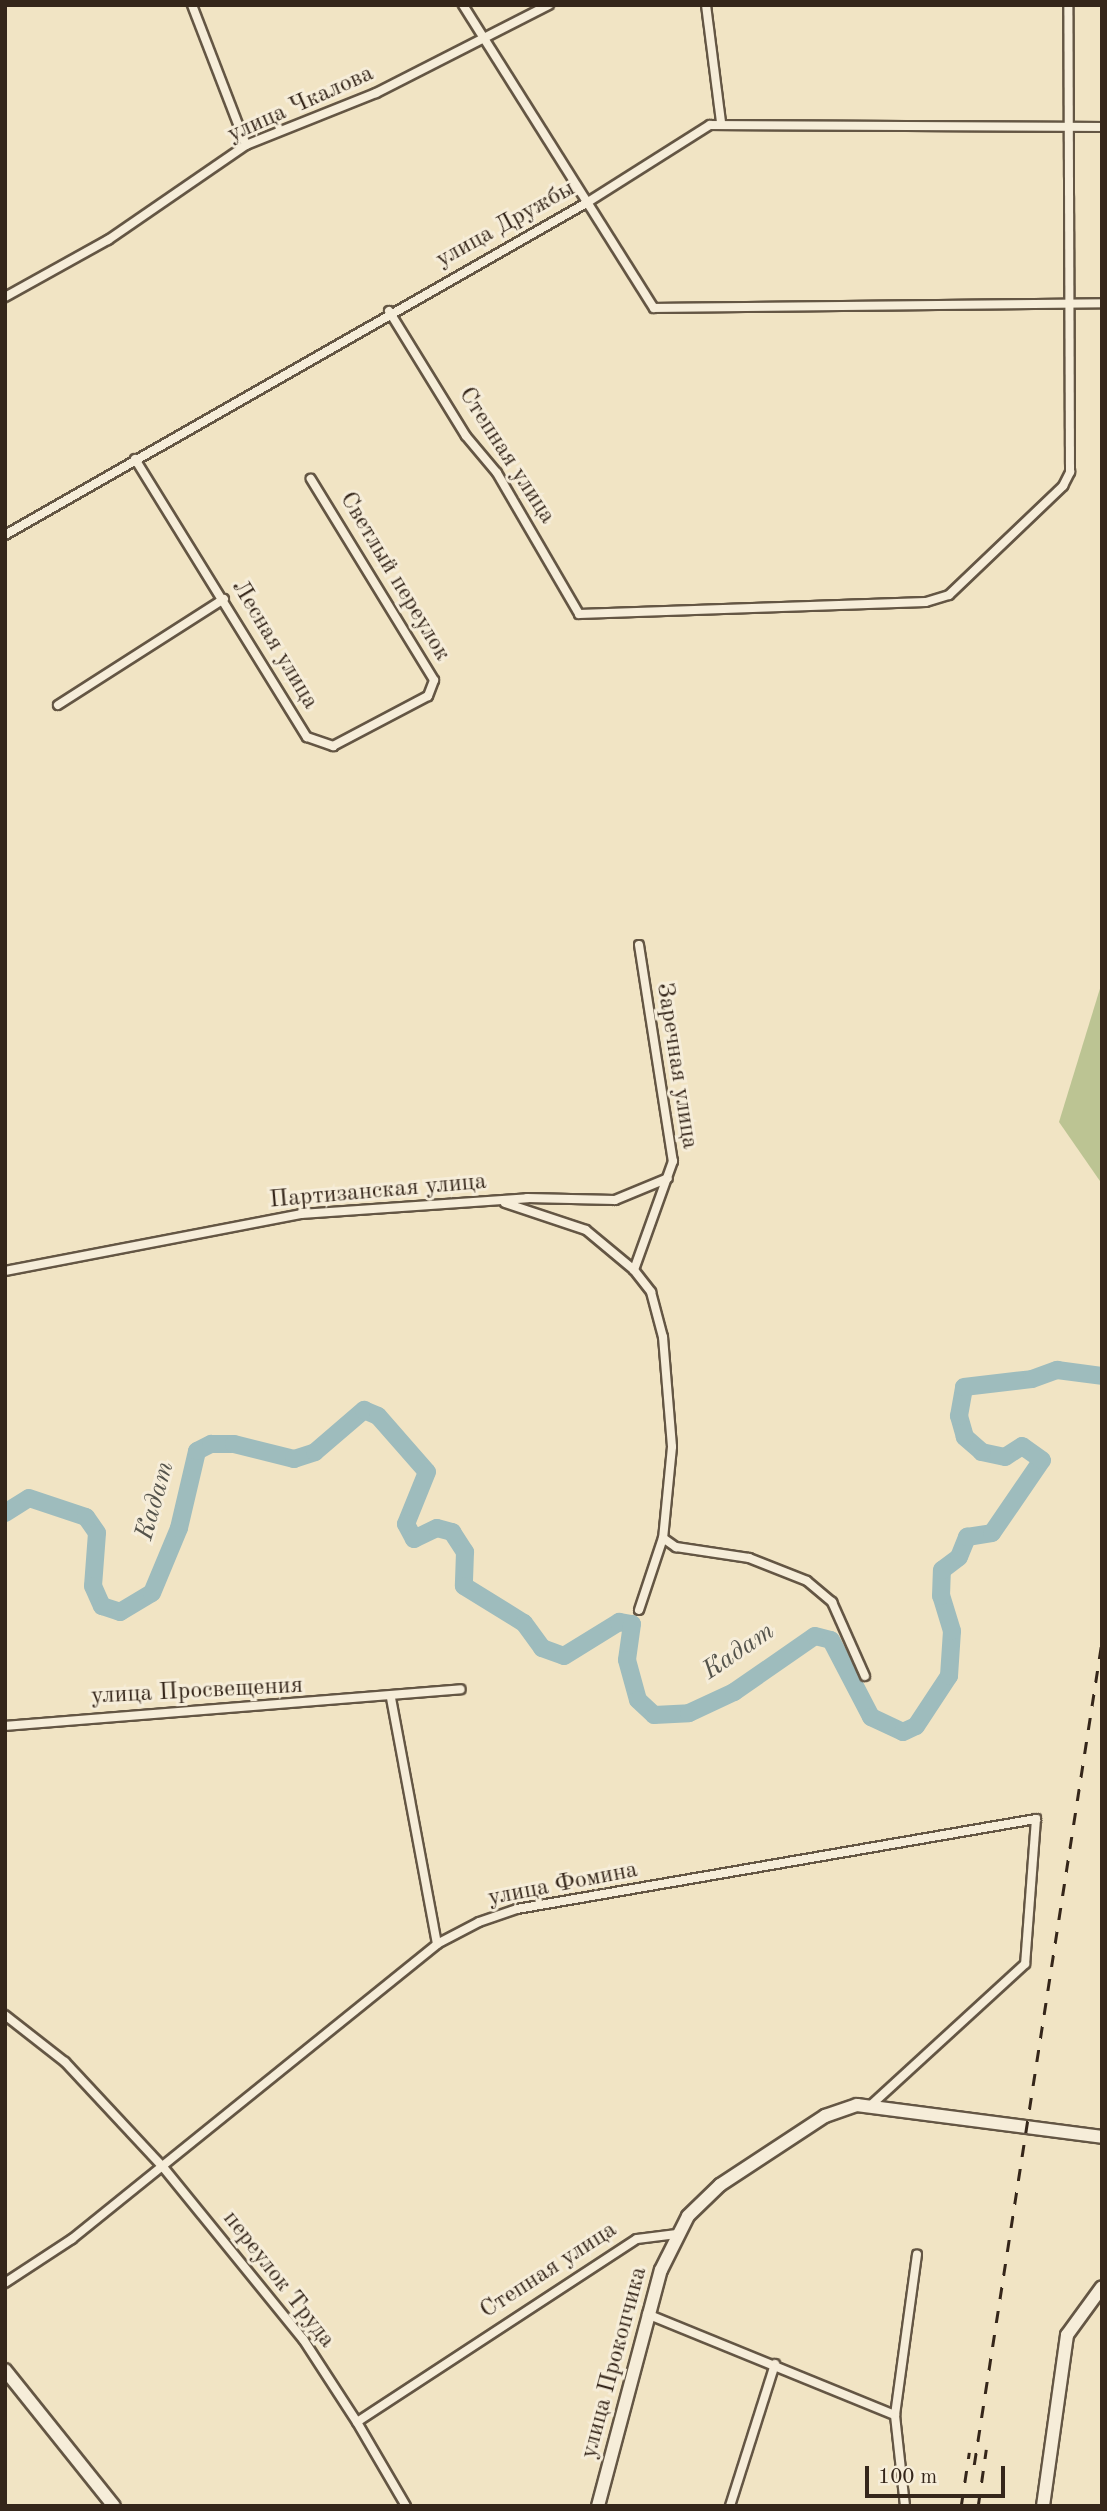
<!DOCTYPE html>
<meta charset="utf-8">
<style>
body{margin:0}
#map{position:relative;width:1107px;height:2511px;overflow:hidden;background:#f1e4c4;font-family:"Old Standard TT",serif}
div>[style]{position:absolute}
.green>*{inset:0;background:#bcc493}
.river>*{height:18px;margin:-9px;padding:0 9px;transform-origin:9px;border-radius:9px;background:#9ebcbd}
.roads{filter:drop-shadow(2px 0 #645644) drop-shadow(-2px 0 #645644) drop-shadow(0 2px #645644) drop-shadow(0 -2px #645644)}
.street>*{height:8px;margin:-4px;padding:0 4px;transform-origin:4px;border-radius:4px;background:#f6edd9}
.secondary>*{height:12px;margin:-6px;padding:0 6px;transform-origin:6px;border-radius:6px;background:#f6edd9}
.rail>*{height:2.5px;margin-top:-1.25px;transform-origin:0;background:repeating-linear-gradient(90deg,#35261a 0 12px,transparent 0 24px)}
span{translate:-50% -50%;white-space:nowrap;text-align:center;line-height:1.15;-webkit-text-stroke:6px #f6edd9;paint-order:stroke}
.street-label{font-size:24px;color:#35261a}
.water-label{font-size:26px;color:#54534b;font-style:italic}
.frame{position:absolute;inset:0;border:7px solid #35261a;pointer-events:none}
.scale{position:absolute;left:865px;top:2466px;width:140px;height:32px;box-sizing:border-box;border:4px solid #35261a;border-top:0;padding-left:9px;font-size:21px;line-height:24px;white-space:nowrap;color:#35261a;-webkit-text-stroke:5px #f6edd9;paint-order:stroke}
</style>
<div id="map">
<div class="green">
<div style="clip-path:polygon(1102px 982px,1102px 1184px,1059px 1122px)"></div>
</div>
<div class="river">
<div style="left:5px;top:1513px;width:28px;rotate:-32deg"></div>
<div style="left:29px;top:1498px;width:60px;rotate:18.4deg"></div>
<div style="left:86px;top:1517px;width:19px;rotate:55deg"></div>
<div style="left:97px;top:1533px;width:53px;rotate:94.3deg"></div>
<div style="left:93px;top:1586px;width:22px;rotate:66deg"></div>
<div style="left:102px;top:1606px;width:19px;rotate:18deg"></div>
<div style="left:120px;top:1612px;width:37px;rotate:-31deg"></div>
<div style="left:152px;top:1593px;width:70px;rotate:-67.4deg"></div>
<div style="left:179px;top:1528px;width:79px;rotate:-76.8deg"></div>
<div style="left:197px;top:1451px;width:16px;rotate:-27deg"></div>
<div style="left:211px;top:1444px;width:23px"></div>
<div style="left:234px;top:1444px;width:62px;rotate:14deg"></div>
<div style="left:294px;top:1459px;width:22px;rotate:-18deg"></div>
<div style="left:315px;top:1452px;width:65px;rotate:-40.6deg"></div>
<div style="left:364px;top:1410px;width:15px;rotate:23deg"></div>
<div style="left:378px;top:1416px;width:74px;rotate:48.8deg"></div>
<div style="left:427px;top:1472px;width:56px;rotate:112deg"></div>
<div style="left:406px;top:1524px;width:17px;rotate:62deg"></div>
<div style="left:414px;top:1539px;width:25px;rotate:-26deg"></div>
<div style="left:437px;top:1528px;width:16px;rotate:15deg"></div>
<div style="left:452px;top:1532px;width:24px;rotate:57deg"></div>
<div style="left:465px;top:1552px;width:34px;rotate:92deg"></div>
<div style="left:464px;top:1586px;width:70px;rotate:31.7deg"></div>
<div style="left:524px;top:1623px;width:31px;rotate:54deg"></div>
<div style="left:542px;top:1648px;width:23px;rotate:20deg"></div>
<div style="left:564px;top:1656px;width:65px;rotate:-31.7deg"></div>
<div style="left:619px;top:1622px;width:13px;rotate:9deg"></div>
<div style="left:632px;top:1624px;width:36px;rotate:98deg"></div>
<div style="left:627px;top:1660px;width:41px;rotate:74.6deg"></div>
<div style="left:638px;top:1700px;width:22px;rotate:43deg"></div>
<div style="left:654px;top:1715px;width:35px;rotate:-3deg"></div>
<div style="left:689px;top:1713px;width:50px;rotate:-25deg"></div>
<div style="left:734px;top:1692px;width:98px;rotate:-34.7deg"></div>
<div style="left:815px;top:1636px;width:16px;rotate:14deg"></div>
<div style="left:831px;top:1640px;width:87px;rotate:62.5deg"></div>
<div style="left:871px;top:1717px;width:35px;rotate:25deg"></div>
<div style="left:903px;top:1732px;width:14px;rotate:-25deg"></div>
<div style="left:916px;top:1726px;width:60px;rotate:-56.6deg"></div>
<div style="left:949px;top:1676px;width:45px;rotate:-86.2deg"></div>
<div style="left:952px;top:1631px;width:37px;rotate:-107deg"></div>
<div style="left:941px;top:1596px;width:26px;rotate:-88deg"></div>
<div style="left:942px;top:1570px;width:21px;rotate:-37deg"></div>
<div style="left:959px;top:1557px;width:22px;rotate:-68deg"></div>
<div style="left:967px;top:1537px;width:25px;rotate:-9deg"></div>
<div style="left:992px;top:1533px;width:88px;rotate:-55.6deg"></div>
<div style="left:1042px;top:1460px;width:24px;rotate:-145deg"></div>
<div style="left:1022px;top:1446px;width:20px;rotate:147deg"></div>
<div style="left:1005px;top:1457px;width:24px;rotate:-168deg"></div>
<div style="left:982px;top:1452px;width:23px;rotate:-139deg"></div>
<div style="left:965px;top:1437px;width:22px;rotate:-106deg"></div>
<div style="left:959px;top:1416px;width:29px;rotate:-80deg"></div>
<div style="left:964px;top:1387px;width:68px;rotate:-6.7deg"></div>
<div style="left:1032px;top:1379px;width:27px;rotate:-20deg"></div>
<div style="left:1057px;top:1370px;width:45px;rotate:7.6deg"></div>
</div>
<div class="roads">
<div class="street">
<div style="left:192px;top:5px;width:150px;rotate:68.9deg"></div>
<div style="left:463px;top:5px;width:358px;rotate:57.8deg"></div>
<div style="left:654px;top:308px;width:448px;rotate:-0.6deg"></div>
<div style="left:706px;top:5px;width:118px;rotate:82.7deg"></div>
<div style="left:5px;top:297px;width:118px;rotate:-29deg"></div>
<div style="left:108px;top:240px;width:168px;rotate:-34.5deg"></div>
<div style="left:246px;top:145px;width:140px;rotate:-21.8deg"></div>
<div style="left:376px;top:93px;width:194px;rotate:-27deg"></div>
<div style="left:389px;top:311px;width:147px;rotate:58.4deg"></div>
<div style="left:466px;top:436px;width:48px;rotate:50deg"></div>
<div style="left:497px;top:473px;width:163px;rotate:59.8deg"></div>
<div style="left:579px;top:614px;width:347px;rotate:-2deg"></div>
<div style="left:926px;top:602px;width:24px;rotate:-17deg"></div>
<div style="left:949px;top:595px;width:158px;rotate:-43.7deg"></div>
<div style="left:1063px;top:486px;width:16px;rotate:-63deg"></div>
<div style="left:1070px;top:472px;width:467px;rotate:-90.2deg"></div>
<div style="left:135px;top:459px;width:327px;rotate:58.3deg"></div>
<div style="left:307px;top:737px;width:28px;rotate:19deg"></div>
<div style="left:333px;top:746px;width:107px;rotate:-27.8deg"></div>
<div style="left:428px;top:696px;width:17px;rotate:-69deg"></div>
<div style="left:434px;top:680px;width:236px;rotate:-121.5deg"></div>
<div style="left:5px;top:535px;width:671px;rotate:-29.73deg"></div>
<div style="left:588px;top:202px;width:144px;rotate:-32.3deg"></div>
<div style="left:710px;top:125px;width:392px;rotate:0.3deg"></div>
<div style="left:58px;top:705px;width:197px;rotate:-32.6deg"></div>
<div style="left:639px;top:945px;width:219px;rotate:81.1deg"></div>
<div style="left:673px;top:1161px;width:116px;rotate:109.7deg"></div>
<div style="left:634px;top:1270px;width:28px;rotate:52deg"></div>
<div style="left:651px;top:1292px;width:47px;rotate:75.1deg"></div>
<div style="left:663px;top:1337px;width:110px;rotate:85.3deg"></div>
<div style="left:672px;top:1447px;width:91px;rotate:95.6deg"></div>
<div style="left:663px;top:1538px;width:16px;rotate:35deg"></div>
<div style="left:676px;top:1547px;width:74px;rotate:8.6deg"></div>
<div style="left:749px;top:1558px;width:62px;rotate:21.6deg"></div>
<div style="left:807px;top:1581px;width:33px;rotate:40deg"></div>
<div style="left:832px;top:1602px;width:81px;rotate:66deg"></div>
<div style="left:505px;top:1203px;width:85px;rotate:18.4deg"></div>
<div style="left:586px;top:1230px;width:62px;rotate:39.8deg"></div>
<div style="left:5px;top:1271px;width:301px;rotate:-10.9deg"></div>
<div style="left:301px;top:1214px;width:227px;rotate:-4deg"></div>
<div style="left:527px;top:1198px;width:88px;rotate:1.3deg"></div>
<div style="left:615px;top:1200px;width:57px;rotate:-22.5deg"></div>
<div style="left:639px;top:1610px;width:76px;rotate:-71.6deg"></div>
<div style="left:391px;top:1698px;width:250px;rotate:79.4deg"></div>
<div style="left:5px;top:1726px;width:457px;rotate:-4.6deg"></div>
<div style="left:5px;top:2015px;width:76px;rotate:38.1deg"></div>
<div style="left:65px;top:2062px;width:144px;rotate:47deg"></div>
<div style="left:163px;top:2167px;width:222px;rotate:50.9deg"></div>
<div style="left:303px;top:2339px;width:99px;rotate:57deg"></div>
<div style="left:5px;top:2283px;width:80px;rotate:-33.3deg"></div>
<div style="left:72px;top:2239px;width:469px;rotate:-38.9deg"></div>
<div style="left:437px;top:1944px;width:47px;rotate:-27.6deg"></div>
<div style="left:479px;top:1922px;width:40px;rotate:-18.9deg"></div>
<div style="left:517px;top:1909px;width:527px;rotate:-9.84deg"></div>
<div style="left:1036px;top:1819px;width:145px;rotate:94.3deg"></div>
<div style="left:1025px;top:1964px;width:207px;rotate:137.5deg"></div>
<div style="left:647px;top:2314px;width:268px;rotate:22.2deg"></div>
<div style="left:406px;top:2506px;width:97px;rotate:-120.3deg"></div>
<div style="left:357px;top:2422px;width:334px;rotate:-33.2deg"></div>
<div style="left:637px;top:2239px;width:40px;rotate:-7.1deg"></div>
<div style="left:730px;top:2506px;width:149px;rotate:-72.4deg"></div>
<div style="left:905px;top:2506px;width:92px;rotate:-96.3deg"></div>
<div style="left:895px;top:2415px;width:162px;rotate:-82.2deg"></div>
</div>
<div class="secondary">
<div style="left:5px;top:2370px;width:174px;rotate:51.3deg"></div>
<div style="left:598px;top:2506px;width:244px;rotate:-75.1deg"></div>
<div style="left:661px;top:2270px;width:60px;rotate:-63.4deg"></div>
<div style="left:688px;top:2216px;width:45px;rotate:-44.1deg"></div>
<div style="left:720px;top:2185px;width:126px;rotate:-33.3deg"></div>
<div style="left:825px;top:2116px;width:34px;rotate:-19deg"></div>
<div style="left:857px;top:2105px;width:247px;rotate:7.4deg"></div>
<div style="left:1043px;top:2506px;width:173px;rotate:-82deg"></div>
<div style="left:1067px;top:2335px;width:59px;rotate:-53.9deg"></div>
</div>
</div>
<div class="rail">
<div style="left:974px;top:2465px;width:835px;rotate:-81.18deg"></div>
<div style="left:961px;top:2506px;width:54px;rotate:-81.4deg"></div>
<div style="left:978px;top:2506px;width:57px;rotate:-81.9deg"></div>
</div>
<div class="street-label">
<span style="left:301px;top:105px;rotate:-24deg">улица Чкалова</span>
<span style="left:506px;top:225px;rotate:-29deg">улица Дружбы</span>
<span style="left:506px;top:456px;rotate:57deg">Степная улица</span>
<span style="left:394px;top:577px;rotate:59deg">Светлый переулок</span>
<span style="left:274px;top:645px;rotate:59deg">Лесная улица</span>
<span style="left:676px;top:1066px;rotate:81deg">Заречная улица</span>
<span style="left:378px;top:1192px;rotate:-5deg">Партизанская улица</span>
<span style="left:197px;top:1692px;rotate:-3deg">улица Просвещения</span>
<span style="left:563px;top:1885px;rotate:-11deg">улица Фомина</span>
<span style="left:549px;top:2271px;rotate:-33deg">Степная улица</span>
<span style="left:278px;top:2280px;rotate:52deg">переулок Труда</span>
<span style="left:615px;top:2363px;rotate:-75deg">улица Прокопчика</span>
</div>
<div class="water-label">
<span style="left:156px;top:1501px;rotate:-74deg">Кадат</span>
<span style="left:739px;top:1652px;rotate:-34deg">Кадат</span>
</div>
<div class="frame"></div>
<div class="scale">100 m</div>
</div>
